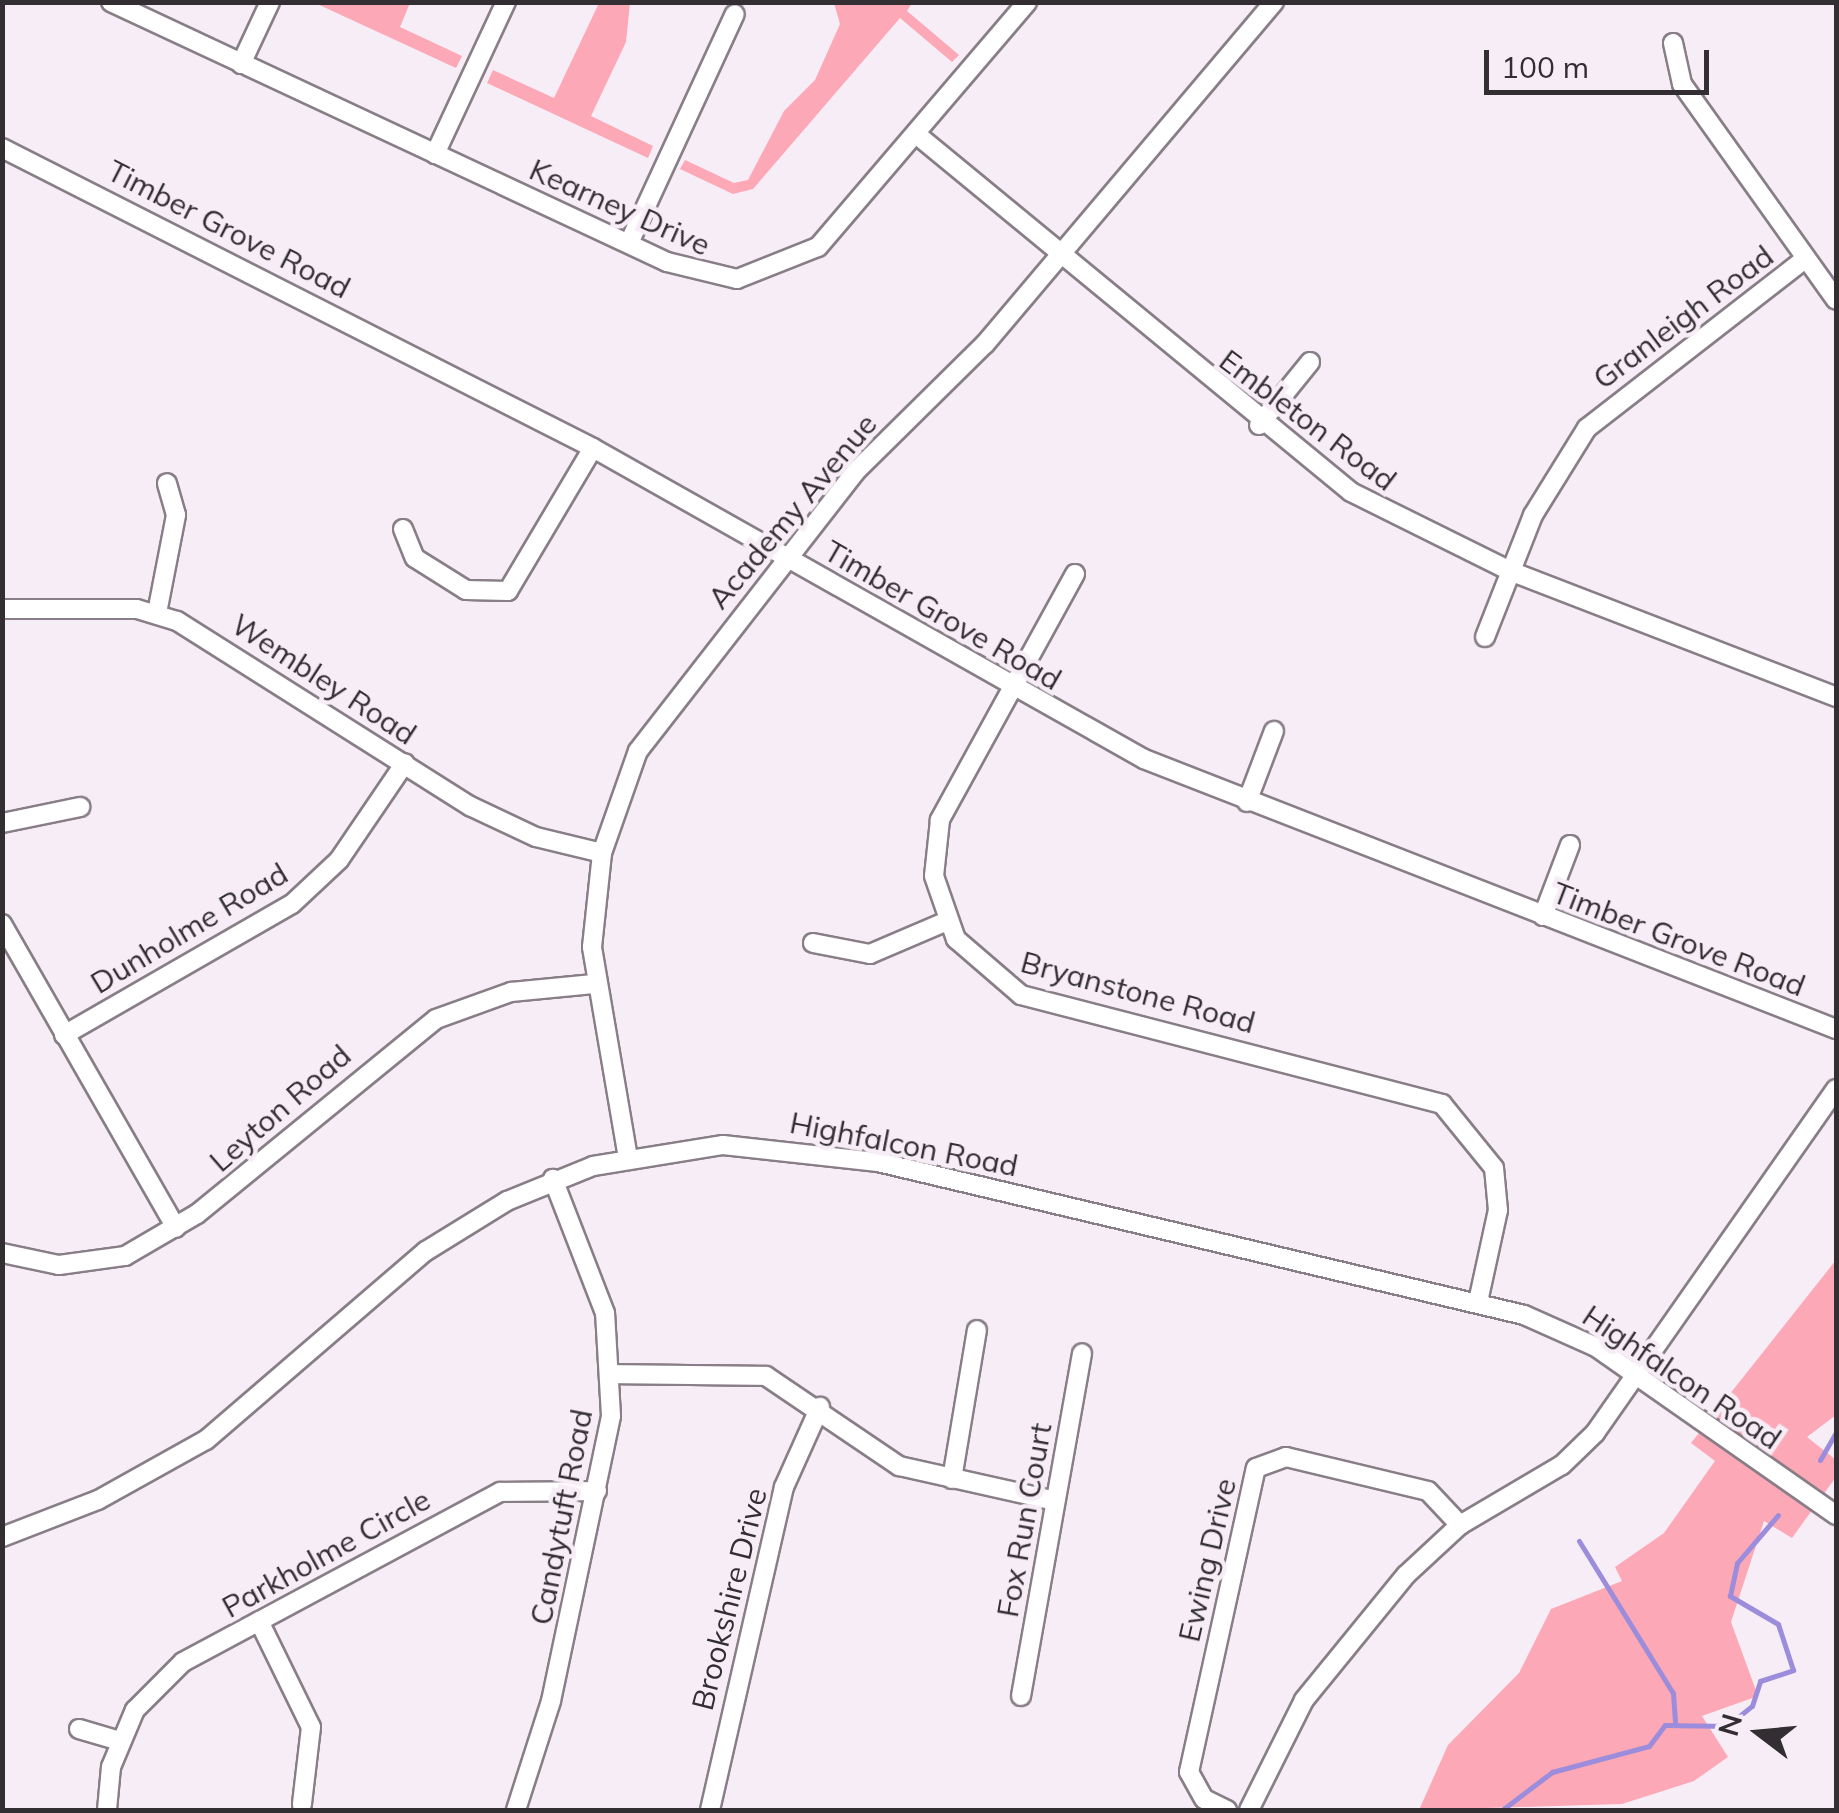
<!DOCTYPE html>
<style>
body{margin:0}
#map{position:relative;width:1839px;height:1813px;overflow:hidden;background:#f7edf6;font-family:Mulish,sans-serif}
div>[style]{position:absolute}
.green>*{inset:0;background:#fda8b6}
.stream>*{height:5px;margin:-2.5px;padding:0 2.5px;transform-origin:2.5px;border-radius:2.5px;background:#9b8ddb}
.roads{filter:drop-shadow(2px 0 #887e87) drop-shadow(-2px 0 #887e87) drop-shadow(0 2px #887e87) drop-shadow(0 -2px #887e87)}
.minor>*{height:18px;margin:-9px;padding:0 9px;transform-origin:9px;border-radius:9px;background:#fff}
span{translate:-50% -50%;white-space:nowrap;text-align:center;line-height:1.15;-webkit-text-stroke:9px #f7edf6;paint-order:stroke}
.street-label{font-size:30px;color:#322e32}
.frame{position:absolute;inset:0;border:5px solid #322e32;pointer-events:none}
.north{position:absolute;left:1709px;top:1683px;width:100px;height:100px;-webkit-text-stroke:8px #f7edf6;paint-order:stroke;rotate:286deg;font-size:28px;font-weight:700;line-height:40px;text-align:center;color:#322e32}
.north::after{content:'';display:block;margin:auto;width:35px;height:45px;background:#322e32;clip-path:polygon(50% 0,100% 100%,50% 72%,0 100%)}
.scale{position:absolute;left:1484px;top:50px;width:225px;height:45px;box-sizing:border-box;border:5px solid #322e32;border-top:0;padding-left:12px;font-size:30px;line-height:35px;white-space:nowrap;color:#322e32;-webkit-text-stroke:8px #f7edf6;paint-order:stroke}
</style>
<div id="map">
<div class="green">
<div style="clip-path:polygon(315px 3px,410px 3px,400px 27px,462px 56px,456px 68px)"></div>
<div style="clip-path:polygon(599px 3px,630px 3px,626px 42px,591px 116px,653px 146px,648px 158px,487px 83px,493px 70px,554px 98px)"></div>
<div style="clip-path:polygon(834px 3px,912px 3px,907px 11px,959px 55px,952px 62px,900px 18px,753px 189px,733px 194px,680px 169px,685px 160px,734px 183px,748px 180px,784px 111px,815px 80px,840px 24px)"></div>
<div style="clip-path:polygon(1836px 1260px,1836px 1415px,1807px 1437px,1836px 1460px,1836px 1477px,1792px 1538px,1764px 1521px,1731px 1622px,1758px 1696px,1702px 1716px,1728px 1757px,1694px 1781px,1622px 1804px,1419px 1810px,1448px 1745px,1519px 1673px,1551px 1609px,1622px 1581px,1615px 1567px,1664px 1533px,1715px 1461px,1691px 1443px)"></div>
</div>
<div class="stream">
<div style="left:1820px;top:1460px;width:32px;rotate:-60deg"></div>
<div style="left:1579px;top:1541px;width:179px;rotate:58.3deg"></div>
<div style="left:1673px;top:1693px;width:30px;rotate:86deg"></div>
<div style="left:1502px;top:1810px;width:63px;rotate:-37.2deg"></div>
<div style="left:1552px;top:1772px;width:100px;rotate:-15deg"></div>
<div style="left:1649px;top:1746px;width:26px;rotate:-53deg"></div>
<div style="left:1665px;top:1725px;width:62px;rotate:0.9deg"></div>
<div style="left:1727px;top:1726px;width:32px;rotate:-39deg"></div>
<div style="left:1752px;top:1706px;width:26px;rotate:-72deg"></div>
<div style="left:1760px;top:1681px;width:35px;rotate:-18deg"></div>
<div style="left:1793px;top:1670px;width:48px;rotate:-108.1deg"></div>
<div style="left:1778px;top:1624px;width:56px;rotate:-149.7deg"></div>
<div style="left:1730px;top:1596px;width:34px;rotate:-78deg"></div>
<div style="left:1737px;top:1563px;width:63px;rotate:-49.5deg"></div>
</div>
<div class="roads">
<div class="minor">
<div style="left:111px;top:2px;width:614px;rotate:25.06deg"></div>
<div style="left:667px;top:262px;width:72px;rotate:13.7deg"></div>
<div style="left:737px;top:279px;width:87px;rotate:-21.6deg"></div>
<div style="left:818px;top:247px;width:322px;rotate:-49.5deg"></div>
<div style="left:1673px;top:43px;width:42px;rotate:77.6deg"></div>
<div style="left:1682px;top:84px;width:265px;rotate:54.5deg"></div>
<div style="left:241px;top:64px;width:68px;rotate:-64.9deg"></div>
<div style="left:916px;top:134px;width:563px;rotate:39.45deg"></div>
<div style="left:1351px;top:492px;width:178px;rotate:26.4deg"></div>
<div style="left:1510px;top:571px;width:350px;rotate:21.1deg"></div>
<div style="left:2px;top:148px;width:663px;rotate:26.91deg"></div>
<div style="left:593px;top:448px;width:633px;rotate:29.44deg"></div>
<div style="left:1144px;top:759px;width:743px;rotate:21.31deg"></div>
<div style="left:435px;top:154px;width:168px;rotate:-65deg"></div>
<div style="left:629px;top:243px;width:252px;rotate:-65.2deg"></div>
<div style="left:1259px;top:425px;width:81px;rotate:-51deg"></div>
<div style="left:403px;top:529px;width:31px;rotate:68deg"></div>
<div style="left:415px;top:558px;width:60px;rotate:32.1deg"></div>
<div style="left:466px;top:590px;width:42px;rotate:1.4deg"></div>
<div style="left:508px;top:591px;width:166px;rotate:-59.3deg"></div>
<div style="left:1075px;top:574px;width:281px;rotate:118.8deg"></div>
<div style="left:940px;top:820px;width:56px;rotate:96.1deg"></div>
<div style="left:934px;top:876px;width:67px;rotate:70.8deg"></div>
<div style="left:956px;top:939px;width:86px;rotate:40.7deg"></div>
<div style="left:1021px;top:995px;width:435px;rotate:14.5deg"></div>
<div style="left:1442px;top:1104px;width:82px;rotate:50.9deg"></div>
<div style="left:1494px;top:1168px;width:42px;rotate:84.6deg"></div>
<div style="left:1498px;top:1210px;width:94px;rotate:102.3deg"></div>
<div style="left:2px;top:609px;width:135px"></div>
<div style="left:137px;top:609px;width:42px;rotate:16.7deg"></div>
<div style="left:177px;top:621px;width:347px;rotate:32.3deg"></div>
<div style="left:470px;top:806px;width:73px;rotate:25.2deg"></div>
<div style="left:536px;top:837px;width:68px;rotate:13.6deg"></div>
<div style="left:157px;top:613px;width:100px;rotate:-79deg"></div>
<div style="left:176px;top:515px;width:33px;rotate:-106deg"></div>
<div style="left:1485px;top:637px;width:131px;rotate:-68.5deg"></div>
<div style="left:1533px;top:515px;width:102px;rotate:-58.2deg"></div>
<div style="left:1587px;top:428px;width:271px;rotate:-37.8deg"></div>
<div style="left:1247px;top:802px;width:76px;rotate:-69.2deg"></div>
<div style="left:2px;top:823px;width:80px;rotate:-11.6deg"></div>
<div style="left:1543px;top:916px;width:76px;rotate:-69.2deg"></div>
<div style="left:2px;top:924px;width:350px;rotate:60.2deg"></div>
<div style="left:813px;top:943px;width:58px;rotate:10.9deg"></div>
<div style="left:870px;top:954px;width:84px;rotate:-23.2deg"></div>
<div style="left:64px;top:1035px;width:263px;rotate:-29.9deg"></div>
<div style="left:292px;top:904px;width:64px;rotate:-43.1deg"></div>
<div style="left:339px;top:860px;width:117px;rotate:-55.8deg"></div>
<div style="left:628px;top:1158px;width:214px;rotate:-99.7deg"></div>
<div style="left:592px;top:947px;width:95px;rotate:-83.9deg"></div>
<div style="left:602px;top:853px;width:108px;rotate:-70.6deg"></div>
<div style="left:638px;top:751px;width:353px;rotate:-52.1deg"></div>
<div style="left:855px;top:472px;width:182px;rotate:-44.6deg"></div>
<div style="left:985px;top:344px;width:448px;rotate:-49.8deg"></div>
<div style="left:2px;top:1253px;width:58px;rotate:11.9deg"></div>
<div style="left:59px;top:1265px;width:67px;rotate:-7.8deg"></div>
<div style="left:125px;top:1256px;width:83px;rotate:-30.3deg"></div>
<div style="left:197px;top:1214px;width:308px;rotate:-39.2deg"></div>
<div style="left:436px;top:1019px;width:80px;rotate:-19.8deg"></div>
<div style="left:511px;top:992px;width:83px;rotate:-5.5deg"></div>
<div style="left:613px;top:1374px;width:153px;rotate:0.7deg"></div>
<div style="left:766px;top:1376px;width:161px;rotate:34.1deg"></div>
<div style="left:899px;top:1466px;width:160px;rotate:12.6deg"></div>
<div style="left:952px;top:1479px;width:151px;rotate:-80.5deg"></div>
<div style="left:2px;top:1537px;width:103px;rotate:-21.1deg"></div>
<div style="left:98px;top:1500px;width:124px;rotate:-29.1deg"></div>
<div style="left:206px;top:1440px;width:290px;rotate:-40.7deg"></div>
<div style="left:426px;top:1251px;width:95px;rotate:-31.7deg"></div>
<div style="left:507px;top:1201px;width:93px;rotate:-22.1deg"></div>
<div style="left:593px;top:1166px;width:132px;rotate:-9.2deg"></div>
<div style="left:723px;top:1145px;width:156px;rotate:6.3deg"></div>
<div style="left:878px;top:1162px;width:664px;rotate:13.32deg"></div>
<div style="left:1524px;top:1315px;width:79px;rotate:24deg"></div>
<div style="left:1596px;top:1347px;width:293px;rotate:35deg"></div>
<div style="left:259px;top:1621px;width:118px;rotate:63.9deg"></div>
<div style="left:311px;top:1727px;width:78px;rotate:96.7deg"></div>
<div style="left:1021px;top:1696px;width:348px;rotate:-79.9deg"></div>
<div style="left:79px;top:1729px;width:43px;rotate:16.3deg"></div>
<div style="left:107px;top:1810px;width:43px;rotate:-84.7deg"></div>
<div style="left:111px;top:1767px;width:62px;rotate:-67.2deg"></div>
<div style="left:135px;top:1710px;width:68px;rotate:-45deg"></div>
<div style="left:183px;top:1662px;width:360px;rotate:-28.2deg"></div>
<div style="left:500px;top:1492px;width:97px;rotate:-0.6deg"></div>
<div style="left:516px;top:1810px;width:114px;rotate:-72.2deg"></div>
<div style="left:551px;top:1701px;width:291px;rotate:-78.1deg"></div>
<div style="left:611px;top:1416px;width:103px;rotate:-93.3deg"></div>
<div style="left:605px;top:1313px;width:144px;rotate:-111.2deg"></div>
<div style="left:710px;top:1810px;width:331px;rotate:-77.1deg"></div>
<div style="left:784px;top:1487px;width:88px;rotate:-65.8deg"></div>
<div style="left:1227px;top:1810px;width:25px;rotate:-154deg"></div>
<div style="left:1204px;top:1799px;width:31px;rotate:-119deg"></div>
<div style="left:1189px;top:1772px;width:311px;rotate:-77.6deg"></div>
<div style="left:1256px;top:1468px;width:32px;rotate:-20deg"></div>
<div style="left:1286px;top:1457px;width:146px;rotate:13.5deg"></div>
<div style="left:1428px;top:1491px;width:47px;rotate:46.7deg"></div>
<div style="left:1249px;top:1810px;width:123px;rotate:-63.4deg"></div>
<div style="left:1304px;top:1700px;width:161px;rotate:-50.8deg"></div>
<div style="left:1406px;top:1575px;width:74px;rotate:-42.8deg"></div>
<div style="left:1460px;top:1525px;width:118px;rotate:-30.5deg"></div>
<div style="left:1562px;top:1465px;width:46px;rotate:-44.1deg"></div>
<div style="left:1595px;top:1433px;width:420px;rotate:-55deg"></div>
</div>
</div>
<div class="street-label">
<span style="left:620px;top:207px;rotate:24deg">Kearney Drive</span>
<span style="left:229px;top:229px;rotate:27deg">Timber Grove Road</span>
<span style="left:1683px;top:317px;rotate:-37deg">Granleigh Road</span>
<span style="left:1308px;top:420px;rotate:37deg">Embleton Road</span>
<span style="left:792px;top:511px;rotate:-50deg">Academy Avenue</span>
<span style="left:943px;top:615px;rotate:30deg">Timber Grove Road</span>
<span style="left:324px;top:679px;rotate:33deg">Wembley Road</span>
<span style="left:189px;top:928px;rotate:-31deg">Dunholme Road</span>
<span style="left:1679px;top:939px;rotate:21deg">Timber Grove Road</span>
<span style="left:1138px;top:992px;rotate:15deg">Bryanstone Road</span>
<span style="left:280px;top:1108px;rotate:-41deg">Leyton Road</span>
<span style="left:904px;top:1144px;rotate:11deg">Highfalcon Road</span>
<span style="left:1682px;top:1377px;rotate:34deg">Highfalcon Road</span>
<span style="left:561px;top:1517px;rotate:-79deg">Candytuft Road</span>
<span style="left:1024px;top:1520px;rotate:-80deg">Fox Run Court</span>
<span style="left:326px;top:1553px;rotate:-29deg">Parkholme Circle</span>
<span style="left:1207px;top:1560px;rotate:-77deg">Ewing Drive</span>
<span style="left:729px;top:1599px;rotate:-76deg">Brookshire Drive</span>
</div>
<div class="frame"></div>
<div class="north">N</div>
<div class="scale">100 m</div>
</div>
